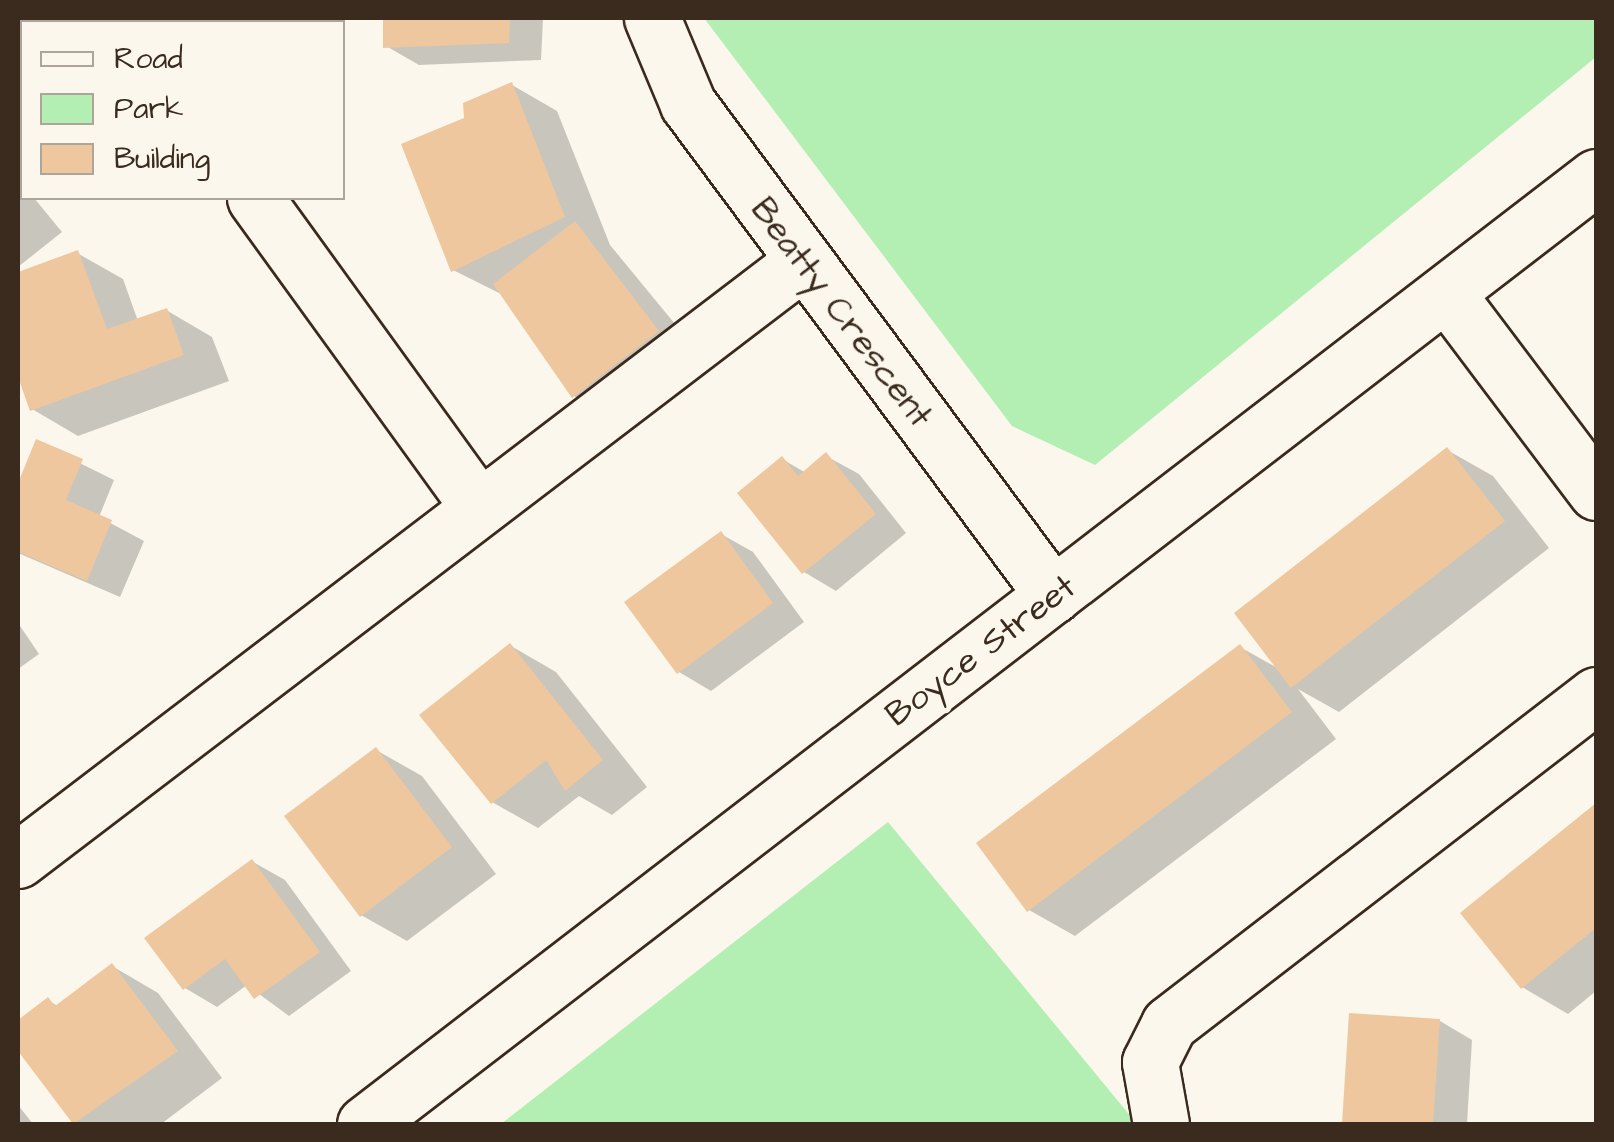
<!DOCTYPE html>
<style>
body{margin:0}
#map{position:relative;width:1614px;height:1142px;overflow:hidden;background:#fbf7ec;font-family:"Architects Daughter",sans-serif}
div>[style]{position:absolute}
.green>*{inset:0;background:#b3eeb3}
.shadow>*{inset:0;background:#0003}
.building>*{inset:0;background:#eec79e}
.roads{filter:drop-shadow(2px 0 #3b2a1e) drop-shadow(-2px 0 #3b2a1e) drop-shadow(0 2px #3b2a1e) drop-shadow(0 -2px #3b2a1e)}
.minor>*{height:55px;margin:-27.5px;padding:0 27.5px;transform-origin:27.5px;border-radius:27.5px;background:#fbf7ec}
span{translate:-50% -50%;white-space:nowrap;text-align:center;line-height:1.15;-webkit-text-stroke:10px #fbf7ec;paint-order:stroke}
.street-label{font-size:35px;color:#3b2a1e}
.frame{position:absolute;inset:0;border:20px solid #3b2a1e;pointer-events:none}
.legend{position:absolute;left:20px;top:20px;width:325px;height:180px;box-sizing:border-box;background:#fbf7ec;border:2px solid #aea59a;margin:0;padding:12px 18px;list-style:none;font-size:30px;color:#3b2a1e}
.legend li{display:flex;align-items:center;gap:20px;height:50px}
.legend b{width:50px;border:2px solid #aea59a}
</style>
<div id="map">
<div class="green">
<div style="clip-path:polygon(704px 18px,1596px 18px,1596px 57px,1095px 465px,1012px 426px)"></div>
<div style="clip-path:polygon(888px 822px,1137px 1124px,501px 1124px)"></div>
</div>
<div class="shadow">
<div style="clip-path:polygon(385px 18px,543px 18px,541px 60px,419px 65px,386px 46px)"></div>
<div style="clip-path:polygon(512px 85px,557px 111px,610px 245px,703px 358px,620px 422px,574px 396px,503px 295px,453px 270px,467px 119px)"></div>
<div style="clip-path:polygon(18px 176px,22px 198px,34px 198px,62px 232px,18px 267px)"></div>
<div style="clip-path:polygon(77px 253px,123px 279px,138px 321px,166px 310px,212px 337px,229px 381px,78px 436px,32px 409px,18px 370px,18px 323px,23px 321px,18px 275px)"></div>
<div style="clip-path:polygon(37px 442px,114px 480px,99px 517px,144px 541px,120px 597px,18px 553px,18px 490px)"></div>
<div style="clip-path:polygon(1447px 450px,1493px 476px,1549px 548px,1339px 712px,1298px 689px,1336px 739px,1075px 936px,1029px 910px,1240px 647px,1281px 670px)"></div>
<div style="clip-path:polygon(826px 456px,859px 474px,906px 533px,836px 591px,804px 572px,782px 459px,806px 473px)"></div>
<div style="clip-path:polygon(721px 534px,753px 552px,804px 622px,711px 691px,679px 672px)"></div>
<div style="clip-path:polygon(18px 623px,39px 654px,18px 669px)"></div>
<div style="clip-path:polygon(511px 646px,556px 672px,647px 787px,612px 815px,579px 796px,538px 828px,492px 802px)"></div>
<div style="clip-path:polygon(376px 750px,422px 776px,496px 874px,407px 941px,361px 915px)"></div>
<div style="clip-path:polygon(1596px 806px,1596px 991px,1568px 1014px,1522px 987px,1463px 913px)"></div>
<div style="clip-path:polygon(253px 862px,285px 880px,351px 971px,289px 1016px,247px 985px,217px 1007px,185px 988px)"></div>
<div style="clip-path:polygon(112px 966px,158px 993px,222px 1078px,161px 1124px,76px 1124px,18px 1047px,18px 1023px,48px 1000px,59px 1007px)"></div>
<div style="clip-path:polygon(1351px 1016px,1440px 1021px,1472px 1040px,1467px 1124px,1344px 1124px)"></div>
<div style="clip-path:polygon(18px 1105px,33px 1124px,18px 1124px)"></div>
</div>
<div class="building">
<div style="clip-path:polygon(383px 18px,510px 18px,509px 43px,383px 48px)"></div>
<div style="clip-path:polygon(512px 82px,565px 217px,451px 272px,401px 144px,464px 118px,463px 103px)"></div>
<div style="clip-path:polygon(575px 221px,659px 331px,572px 398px,493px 284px)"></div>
<div style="clip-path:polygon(78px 250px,107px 329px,167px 308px,184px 355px,30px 411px,18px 377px,18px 272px)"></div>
<div style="clip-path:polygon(36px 439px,83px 459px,66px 500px,112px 520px,87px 581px,18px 552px,18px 483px)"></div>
<div style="clip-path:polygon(1447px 447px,1505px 521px,1291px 688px,1234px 613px)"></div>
<div style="clip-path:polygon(826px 452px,876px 514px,802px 574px,737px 493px,782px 456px,798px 476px)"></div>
<div style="clip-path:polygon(721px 531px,773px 603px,677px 674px,624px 602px)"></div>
<div style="clip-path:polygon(510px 643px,603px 760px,565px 791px,546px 760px,491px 804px,419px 715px)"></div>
<div style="clip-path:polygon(1240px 644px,1292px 712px,1027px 912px,976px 843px)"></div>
<div style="clip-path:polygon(376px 747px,452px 847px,360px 917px,284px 816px)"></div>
<div style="clip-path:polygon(1596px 803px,1596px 928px,1521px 989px,1460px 913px)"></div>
<div style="clip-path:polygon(252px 859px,320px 952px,254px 999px,225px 959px,183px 990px,144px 938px)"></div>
<div style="clip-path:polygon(112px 963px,178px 1051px,73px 1124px,18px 1051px,18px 1020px,48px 997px,55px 1006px)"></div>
<div style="clip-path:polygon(1349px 1013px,1440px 1019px,1433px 1124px,1342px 1124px)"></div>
</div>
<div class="roads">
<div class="minor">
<div style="left:125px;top:18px;width:6px;rotate:45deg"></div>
<div style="left:652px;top:18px;width:93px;rotate:67.3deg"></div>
<div style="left:688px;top:104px;width:612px;rotate:53.37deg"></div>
<div style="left:255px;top:198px;width:380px;rotate:54.1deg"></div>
<div style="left:1447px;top:294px;width:248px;rotate:53deg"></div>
<div style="left:18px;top:860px;width:986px;rotate:-37.33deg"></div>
<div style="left:365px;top:1124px;width:1553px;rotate:-37.57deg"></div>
<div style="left:1161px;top:1124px;width:63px;rotate:-100.1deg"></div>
<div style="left:1150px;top:1062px;width:42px;rotate:-63.4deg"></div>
<div style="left:1169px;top:1024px;width:539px;rotate:-37.61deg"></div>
</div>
</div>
<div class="street-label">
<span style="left:841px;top:313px;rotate:53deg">Beatty Crescent</span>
<span style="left:981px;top:651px;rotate:-37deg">Boyce Street</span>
</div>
<div class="frame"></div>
<ul class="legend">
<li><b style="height:12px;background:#fbf7ec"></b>Road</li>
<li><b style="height:28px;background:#b3eeb3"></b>Park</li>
<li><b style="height:28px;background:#eec79e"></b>Building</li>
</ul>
</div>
